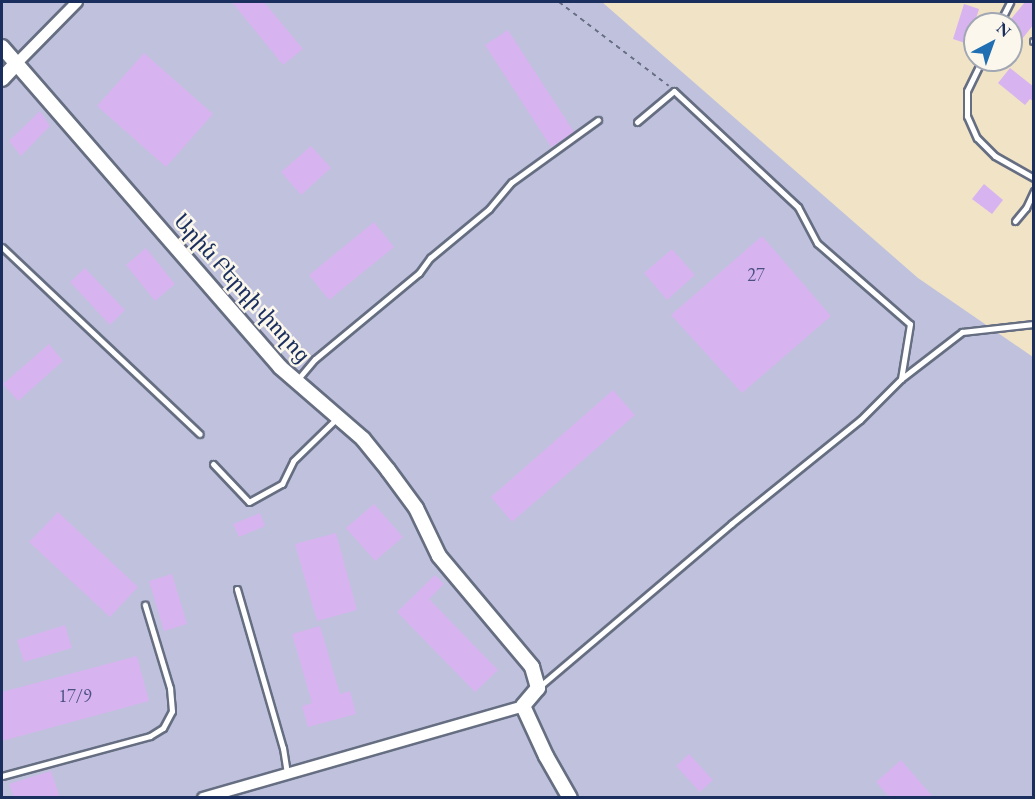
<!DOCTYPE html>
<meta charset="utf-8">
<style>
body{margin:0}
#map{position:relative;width:1035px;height:799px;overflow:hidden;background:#f1e3c6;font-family:"EB Garamond","Noto Serif Armenian",serif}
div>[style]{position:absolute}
.industrial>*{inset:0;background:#c0c2dd}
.building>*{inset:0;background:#d7b3f0}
.path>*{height:2px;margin-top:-1px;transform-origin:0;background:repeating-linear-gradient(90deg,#666e82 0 4.5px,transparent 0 9px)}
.roads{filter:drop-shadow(2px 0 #666e82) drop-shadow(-2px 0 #666e82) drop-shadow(0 2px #666e82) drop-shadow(0 -2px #666e82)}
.service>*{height:5px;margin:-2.5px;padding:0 2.5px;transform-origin:2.5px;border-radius:2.5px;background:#fff}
.minor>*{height:10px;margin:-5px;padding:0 5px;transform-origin:5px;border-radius:5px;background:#fff}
.tertiary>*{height:14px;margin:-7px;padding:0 7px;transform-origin:7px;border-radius:7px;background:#fff}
span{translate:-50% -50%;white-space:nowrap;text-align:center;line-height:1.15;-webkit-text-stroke:5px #fbf7ec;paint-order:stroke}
.number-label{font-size:18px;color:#4a5082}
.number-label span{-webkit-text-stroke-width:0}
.street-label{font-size:21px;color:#1b2f5e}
.frame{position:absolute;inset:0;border:3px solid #1b2f5e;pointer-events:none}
.north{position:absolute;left:963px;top:12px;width:60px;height:60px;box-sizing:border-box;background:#fbf7ec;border:2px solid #a1a7b3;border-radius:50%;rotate:41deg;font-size:16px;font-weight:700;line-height:24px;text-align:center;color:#1b2f5e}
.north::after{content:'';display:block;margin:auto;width:21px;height:27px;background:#1f6fb2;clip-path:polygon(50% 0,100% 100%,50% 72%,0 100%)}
</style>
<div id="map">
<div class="industrial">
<div style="clip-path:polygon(2px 2px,602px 2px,918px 278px,1033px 357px,1033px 797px,2px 798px)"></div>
</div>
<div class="building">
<div style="clip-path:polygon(232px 2px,264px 2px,303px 49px,283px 65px)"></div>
<div style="clip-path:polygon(1025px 2px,1034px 2px,1034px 24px,1014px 49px,1011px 47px,1011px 24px,1007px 24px)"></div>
<div style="clip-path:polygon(964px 4px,979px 9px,968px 44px,953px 39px)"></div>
<div style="clip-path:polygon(508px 30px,574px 132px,551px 147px,485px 45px)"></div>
<div style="clip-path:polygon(144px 53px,213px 114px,166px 167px,97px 106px)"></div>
<div style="clip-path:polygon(1010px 68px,1034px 87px,1034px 102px,1030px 99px,1025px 105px,998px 83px)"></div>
<div style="clip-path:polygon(40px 111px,50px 126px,21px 156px,9px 141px)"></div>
<div style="clip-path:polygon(311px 146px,331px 168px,301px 195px,281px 172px)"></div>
<div style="clip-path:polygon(984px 184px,1003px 200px,992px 214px,972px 199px)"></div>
<div style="clip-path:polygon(374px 222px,394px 247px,329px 300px,309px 275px)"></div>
<div style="clip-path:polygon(762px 236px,831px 316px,742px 393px,671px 315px)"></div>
<div style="clip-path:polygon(146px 248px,175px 284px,155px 301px,126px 265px)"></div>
<div style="clip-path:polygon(672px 249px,695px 275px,667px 300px,644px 273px)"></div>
<div style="clip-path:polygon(85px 268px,125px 310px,110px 325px,70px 282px)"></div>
<div style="clip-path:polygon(49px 344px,63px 361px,18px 401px,3px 384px)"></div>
<div style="clip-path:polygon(613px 390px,635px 415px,512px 522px,491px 497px)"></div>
<div style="clip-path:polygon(374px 504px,403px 537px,375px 561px,346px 528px)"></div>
<div style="clip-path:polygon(58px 512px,138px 587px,110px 617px,29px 542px)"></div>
<div style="clip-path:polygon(260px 513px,265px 526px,239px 537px,233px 524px)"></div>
<div style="clip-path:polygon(336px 533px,357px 610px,317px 621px,295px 544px)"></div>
<div style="clip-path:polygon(172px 574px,187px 624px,164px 631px,149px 581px)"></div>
<div style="clip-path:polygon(435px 575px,444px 584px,429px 599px,498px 670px,475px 692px,397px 612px)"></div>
<div style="clip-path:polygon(65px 625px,72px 648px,24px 662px,17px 640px)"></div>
<div style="clip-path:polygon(320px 626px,340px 694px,350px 691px,356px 714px,308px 727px,302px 706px,312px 703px,292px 634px)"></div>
<div style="clip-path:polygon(137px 656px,149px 701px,2px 741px,2px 692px)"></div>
<div style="clip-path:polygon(689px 754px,713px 780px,700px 792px,676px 766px)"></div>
<div style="clip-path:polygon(901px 760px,934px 798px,890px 798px,876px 782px)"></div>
<div style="clip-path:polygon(51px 771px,60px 798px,14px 798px,9px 784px)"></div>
</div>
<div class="path">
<div style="left:559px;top:2px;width:138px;rotate:37.4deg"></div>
</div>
<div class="roads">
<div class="service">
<div style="left:999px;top:24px;width:25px;rotate:-63deg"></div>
<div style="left:1033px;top:41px;width:1px"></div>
<div style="left:982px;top:60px;width:34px;rotate:116deg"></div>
<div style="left:967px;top:91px;width:25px;rotate:90deg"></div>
<div style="left:967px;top:116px;width:24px;rotate:66deg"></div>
<div style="left:977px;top:138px;width:25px;rotate:45deg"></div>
<div style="left:995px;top:156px;width:45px;rotate:29.4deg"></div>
<div style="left:637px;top:122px;width:48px;rotate:-40deg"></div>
<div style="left:674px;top:91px;width:170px;rotate:43.1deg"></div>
<div style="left:798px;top:207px;width:41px;rotate:62.2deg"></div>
<div style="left:817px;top:243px;width:123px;rotate:41.1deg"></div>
<div style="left:910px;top:324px;width:56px;rotate:99.3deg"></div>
<div style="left:1015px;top:221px;width:17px;rotate:-50deg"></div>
<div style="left:1026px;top:208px;width:19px;rotate:-65deg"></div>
<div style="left:2px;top:247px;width:272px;rotate:43.4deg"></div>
<div style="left:298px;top:379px;width:26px;rotate:-50deg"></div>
<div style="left:315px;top:359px;width:135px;rotate:-39.6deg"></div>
<div style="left:419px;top:273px;width:19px;rotate:-54deg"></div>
<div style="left:430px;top:258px;width:77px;rotate:-39.7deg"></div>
<div style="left:489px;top:209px;width:35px;rotate:-50deg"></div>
<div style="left:512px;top:182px;width:106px;rotate:-35.8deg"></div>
<div style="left:213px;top:464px;width:52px;rotate:46.5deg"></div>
<div style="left:249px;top:502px;width:38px;rotate:-29deg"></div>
<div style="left:282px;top:484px;width:25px;rotate:-64deg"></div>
<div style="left:293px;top:461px;width:62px;rotate:-44.3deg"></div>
<div style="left:237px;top:589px;width:166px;rotate:73.9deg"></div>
<div style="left:283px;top:748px;width:26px;rotate:81deg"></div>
<div style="left:539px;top:687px;width:252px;rotate:-40.3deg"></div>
<div style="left:731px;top:524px;width:166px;rotate:-38.9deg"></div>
<div style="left:860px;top:420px;width:58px;rotate:-45deg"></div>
<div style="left:901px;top:379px;width:77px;rotate:-37.6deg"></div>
<div style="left:962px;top:332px;width:72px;rotate:-6.3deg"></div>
<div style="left:2px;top:776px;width:153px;rotate:-15.1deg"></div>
<div style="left:150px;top:736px;width:15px;rotate:-32deg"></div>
<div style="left:163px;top:728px;width:19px;rotate:-62deg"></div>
<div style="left:172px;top:711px;width:23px;rotate:-95deg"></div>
<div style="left:170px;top:688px;width:87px;rotate:-106.8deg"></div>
</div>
<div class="minor">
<div style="left:16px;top:64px;width:87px;rotate:-45.5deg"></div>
<div style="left:203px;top:798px;width:333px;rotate:-16deg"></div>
</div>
<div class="tertiary">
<div style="left:2px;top:47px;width:424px;rotate:49deg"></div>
<div style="left:280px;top:367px;width:110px;rotate:40.9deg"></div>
<div style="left:363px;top:439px;width:40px;rotate:51deg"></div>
<div style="left:388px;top:470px;width:47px;rotate:53.6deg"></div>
<div style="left:416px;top:508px;width:53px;rotate:64.4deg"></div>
<div style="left:439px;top:556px;width:145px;rotate:50deg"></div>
<div style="left:532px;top:667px;width:22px;rotate:74deg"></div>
<div style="left:538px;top:688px;width:23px;rotate:130deg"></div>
<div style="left:523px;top:706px;width:55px;rotate:65.3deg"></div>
<div style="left:546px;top:756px;width:48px;rotate:60.3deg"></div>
<div style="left:2px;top:79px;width:21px;rotate:-47deg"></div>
</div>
</div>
<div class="number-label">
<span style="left:756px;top:275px">27</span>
<span style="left:75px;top:696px">17/9</span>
</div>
<div class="street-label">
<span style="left:242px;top:288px;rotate:48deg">Արին Բերդի փողոց</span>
</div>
<div class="frame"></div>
<div class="north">N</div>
</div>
